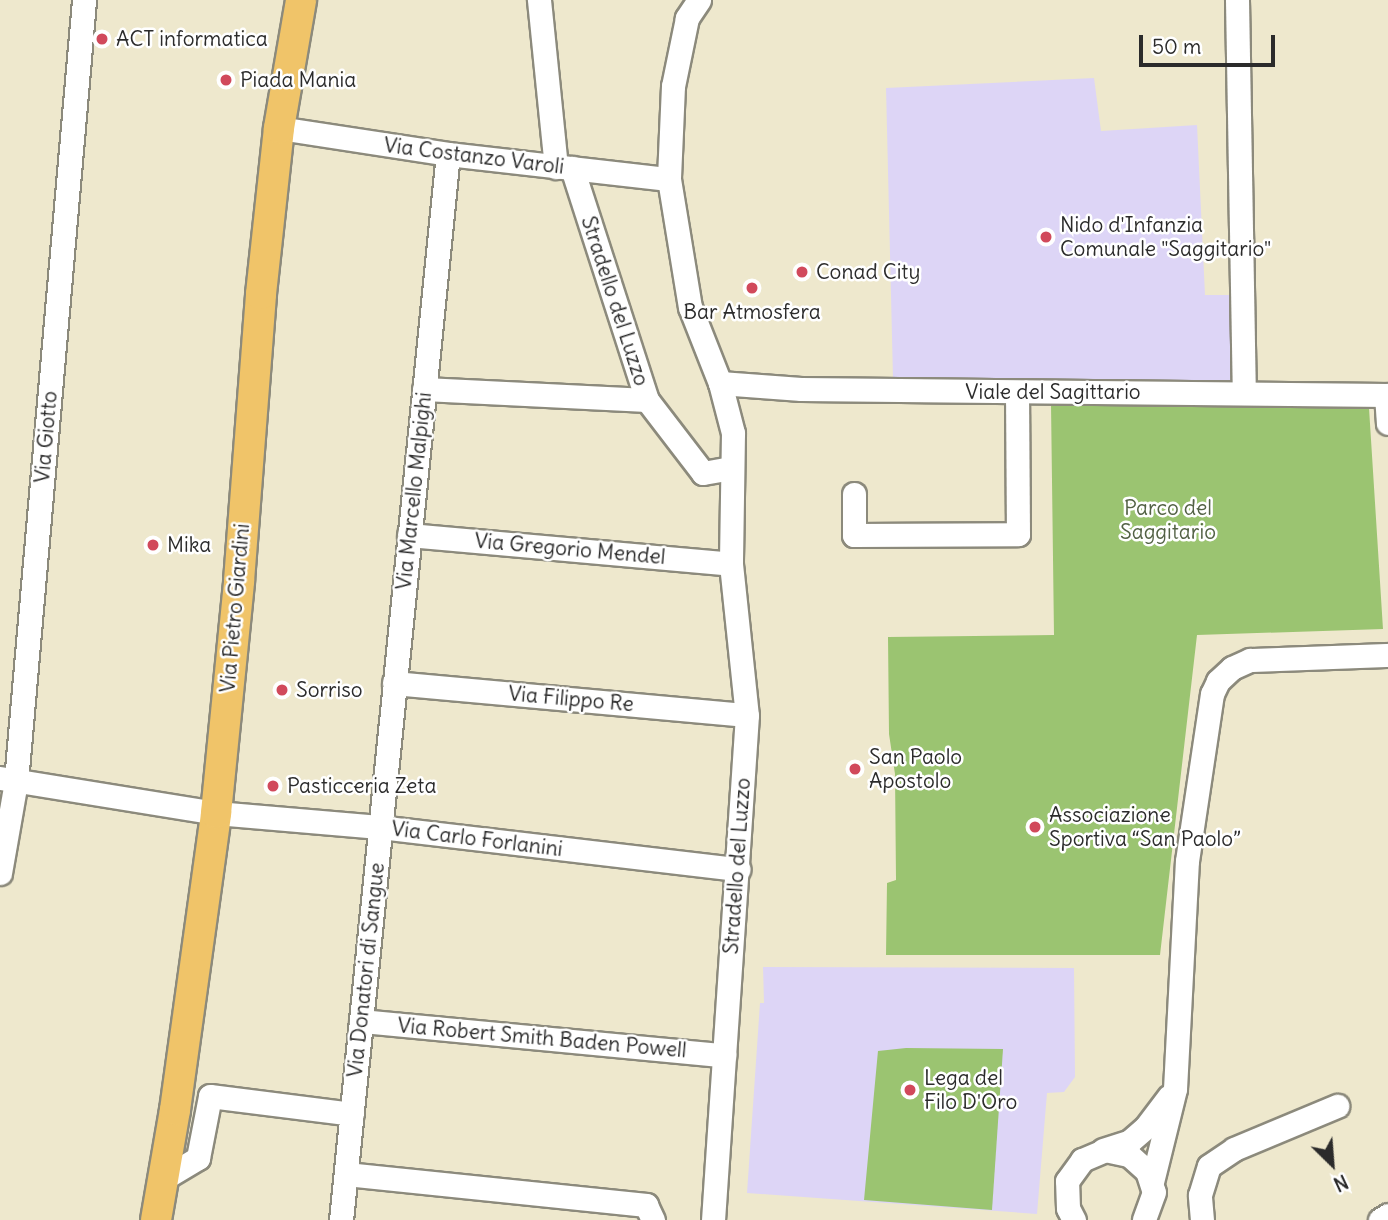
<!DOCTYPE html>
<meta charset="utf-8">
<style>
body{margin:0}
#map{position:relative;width:1388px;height:1220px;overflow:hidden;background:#eee8cd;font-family:Delius,sans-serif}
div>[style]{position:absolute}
.built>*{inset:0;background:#ddd5f6}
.green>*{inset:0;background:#9bc471}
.roads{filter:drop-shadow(2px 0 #8c8a7c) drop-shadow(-2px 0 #8c8a7c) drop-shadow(0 2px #8c8a7c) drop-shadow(0 -2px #8c8a7c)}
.minor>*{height:23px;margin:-11.5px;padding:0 11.5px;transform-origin:11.5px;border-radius:11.5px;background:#fff}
.major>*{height:30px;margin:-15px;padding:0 15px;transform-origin:15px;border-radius:15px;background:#f0c469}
.dots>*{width:19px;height:19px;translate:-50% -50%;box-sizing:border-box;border:4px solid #fff;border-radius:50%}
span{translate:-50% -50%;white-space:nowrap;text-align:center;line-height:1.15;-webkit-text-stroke:5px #fff;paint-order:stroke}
.poi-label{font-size:21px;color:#2b2b2b}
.left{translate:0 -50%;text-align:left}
.street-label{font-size:21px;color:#2b2b2b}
.park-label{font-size:21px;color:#526144}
.north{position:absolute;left:1297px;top:1129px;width:70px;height:70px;-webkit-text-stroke:5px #fff;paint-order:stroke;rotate:155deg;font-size:19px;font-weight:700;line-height:28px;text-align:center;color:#2b2b2b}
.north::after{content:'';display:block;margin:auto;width:24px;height:32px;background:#2b2b2b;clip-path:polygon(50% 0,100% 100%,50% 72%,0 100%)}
.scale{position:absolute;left:1139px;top:35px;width:136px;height:32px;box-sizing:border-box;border:4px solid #2b2b2b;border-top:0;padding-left:9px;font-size:21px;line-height:24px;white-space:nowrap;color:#2b2b2b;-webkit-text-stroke:5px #fff;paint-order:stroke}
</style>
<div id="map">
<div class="built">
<div style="clip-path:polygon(1094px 78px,1101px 131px,1197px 125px,1205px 295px,1237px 295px,1238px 382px,893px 378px,886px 88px)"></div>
<div style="clip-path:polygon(763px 967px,1074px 968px,1075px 1077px,1064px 1092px,1047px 1093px,1037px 1214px,747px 1193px,760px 1003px,764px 1003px)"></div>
</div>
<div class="green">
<div style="clip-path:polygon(1051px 404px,1369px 408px,1383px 629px,1197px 635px,1160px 955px,886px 955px,887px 883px,896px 880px,895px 774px,889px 734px,888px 637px,1054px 635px)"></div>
<div style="clip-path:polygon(906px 1048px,1003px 1049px,992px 1210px,864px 1200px,878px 1051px)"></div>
</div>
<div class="roads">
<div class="minor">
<div style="left:539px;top:0;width:168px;rotate:84.2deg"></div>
<div style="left:699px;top:0;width:22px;rotate:124deg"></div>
<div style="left:687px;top:18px;width:69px;rotate:101.6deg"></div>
<div style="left:673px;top:86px;width:93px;rotate:92.5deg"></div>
<div style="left:669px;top:179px;width:130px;rotate:80.7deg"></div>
<div style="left:690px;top:307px;width:82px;rotate:68.5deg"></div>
<div style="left:720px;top:383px;width:52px;rotate:75.4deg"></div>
<div style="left:733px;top:433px;width:131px;rotate:90.9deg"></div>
<div style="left:731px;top:564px;width:152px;rotate:84deg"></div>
<div style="left:747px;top:715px;width:506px;rotate:93.85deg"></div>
<div style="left:1237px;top:0;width:392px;rotate:89deg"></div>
<div style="left:279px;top:128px;width:171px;rotate:8.7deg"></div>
<div style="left:448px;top:154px;width:222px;rotate:6.5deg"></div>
<div style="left:572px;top:168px;width:244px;rotate:72.1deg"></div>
<div style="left:647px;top:400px;width:92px;rotate:52.5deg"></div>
<div style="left:703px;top:473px;width:28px;rotate:-10deg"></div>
<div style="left:720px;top:383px;width:81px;rotate:4.2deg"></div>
<div style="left:801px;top:389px;width:587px;rotate:0.59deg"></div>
<div style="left:424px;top:389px;width:223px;rotate:2.8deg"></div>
<div style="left:1386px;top:395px;width:28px;rotate:86deg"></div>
<div style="left:854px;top:494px;width:41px;rotate:90deg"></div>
<div style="left:854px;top:535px;width:164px;rotate:-0.3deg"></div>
<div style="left:1018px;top:534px;width:142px;rotate:-90.4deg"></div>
<div style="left:409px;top:535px;width:323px;rotate:5.1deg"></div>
<div style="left:394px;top:683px;width:354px;rotate:5.2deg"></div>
<div style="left:0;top:778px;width:219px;rotate:9.2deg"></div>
<div style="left:216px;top:813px;width:164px;rotate:4.9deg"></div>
<div style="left:379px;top:827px;width:362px;rotate:6.7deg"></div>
<div style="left:0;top:873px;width:93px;rotate:-80.1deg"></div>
<div style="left:16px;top:781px;width:784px;rotate:-85.02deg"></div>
<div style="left:361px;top:1021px;width:365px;rotate:5.4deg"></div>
<div style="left:1103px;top:1150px;width:28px;rotate:-18deg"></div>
<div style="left:1130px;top:1141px;width:21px;rotate:-41deg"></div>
<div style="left:1146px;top:1127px;width:38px;rotate:-53deg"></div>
<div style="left:346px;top:1174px;width:302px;rotate:5.9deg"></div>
<div style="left:646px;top:1205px;width:17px;rotate:65deg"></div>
<div style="left:163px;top:1179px;width:41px;rotate:-31deg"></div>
<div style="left:198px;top:1158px;width:63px;rotate:-79deg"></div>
<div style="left:210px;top:1096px;width:143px;rotate:7.2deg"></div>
<div style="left:1152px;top:1182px;width:96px;rotate:-76.1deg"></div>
<div style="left:1175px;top:1089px;width:228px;rotate:-87deg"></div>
<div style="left:1187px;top:861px;width:169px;rotate:-81.5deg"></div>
<div style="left:1212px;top:694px;width:14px;rotate:-65deg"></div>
<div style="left:1218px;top:681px;width:19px;rotate:-43deg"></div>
<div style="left:1232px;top:668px;width:20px;rotate:-24deg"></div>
<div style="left:1250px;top:660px;width:138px;rotate:-2.1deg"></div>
<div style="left:341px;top:1220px;width:1071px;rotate:-84.27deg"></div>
<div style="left:1074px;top:1220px;width:13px;rotate:-117deg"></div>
<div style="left:1068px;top:1208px;width:27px;rotate:-92deg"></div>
<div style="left:1067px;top:1181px;width:26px;rotate:-54deg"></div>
<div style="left:1082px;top:1160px;width:25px;rotate:-23deg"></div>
<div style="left:1105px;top:1150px;width:25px;rotate:12deg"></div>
<div style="left:1129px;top:1155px;width:24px;rotate:42deg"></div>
<div style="left:1147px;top:1171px;width:22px;rotate:72deg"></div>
<div style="left:1154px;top:1192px;width:30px;rotate:110deg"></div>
<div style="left:1202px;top:1220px;width:25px;rotate:-95deg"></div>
<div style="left:1200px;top:1195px;width:30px;rotate:-73deg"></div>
<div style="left:1209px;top:1166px;width:30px;rotate:-34deg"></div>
<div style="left:1234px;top:1149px;width:112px;rotate:-22.7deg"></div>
<div style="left:1380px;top:1220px;width:9px;rotate:-32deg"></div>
</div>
<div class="major">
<div style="left:156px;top:1220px;width:112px;rotate:-80.2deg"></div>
<div style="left:175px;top:1110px;width:300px;rotate:-82.1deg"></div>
<div style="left:216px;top:813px;width:233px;rotate:-84.3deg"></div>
<div style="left:239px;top:581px;width:288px;rotate:-85.6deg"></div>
<div style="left:261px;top:294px;width:167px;rotate:-83.8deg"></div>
<div style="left:279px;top:128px;width:130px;rotate:-80.2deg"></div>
</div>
</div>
<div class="dots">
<div style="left:102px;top:39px;background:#d1495b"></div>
<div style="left:226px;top:80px;background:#d1495b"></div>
<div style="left:1046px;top:237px;background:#d1495b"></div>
<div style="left:802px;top:272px;background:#d1495b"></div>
<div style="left:752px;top:288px;background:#d1495b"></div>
<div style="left:153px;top:545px;background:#d1495b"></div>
<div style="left:282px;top:690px;background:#d1495b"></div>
<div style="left:855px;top:769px;background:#d1495b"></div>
<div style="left:273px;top:786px;background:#d1495b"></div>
<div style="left:1035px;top:827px;background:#d1495b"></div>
<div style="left:910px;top:1090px;background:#d1495b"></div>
</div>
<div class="poi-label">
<span class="left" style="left:116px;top:39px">ACT informatica</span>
<span class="left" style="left:240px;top:80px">Piada Mania</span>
<span class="left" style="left:1060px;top:237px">Nido d'Infanzia<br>Comunale "Saggitario"</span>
<span class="left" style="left:816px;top:272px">Conad City</span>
<span style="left:752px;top:312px">Bar Atmosfera</span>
<span class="left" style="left:167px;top:545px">Mika</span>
<span class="left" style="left:296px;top:690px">Sorriso</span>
<span class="left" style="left:869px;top:769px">San Paolo<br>Apostolo</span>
<span class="left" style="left:287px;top:786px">Pasticceria Zeta</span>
<span class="left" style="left:1049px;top:827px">Associazione<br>Sportiva “San Paolo”</span>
<span class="left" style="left:924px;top:1090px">Lega del<br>Filo D'Oro</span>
</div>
<div class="street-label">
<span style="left:474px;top:156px;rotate:7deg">Via Costanzo Varoli</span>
<span style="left:615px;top:301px;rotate:72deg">Stradello del Luzzo</span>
<span style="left:1053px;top:392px">Viale del Sagittario</span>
<span style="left:46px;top:437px;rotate:-85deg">Via Giotto</span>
<span style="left:414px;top:491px;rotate:-84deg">Via Marcello Malpighi</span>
<span style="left:570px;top:549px;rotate:5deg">Via Gregorio Mendel</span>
<span style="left:235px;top:608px;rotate:-85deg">Via Pietro Giardini</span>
<span style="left:571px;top:699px;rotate:5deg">Via Filippo Re</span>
<span style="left:477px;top:839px;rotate:7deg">Via Carlo Forlanini</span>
<span style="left:737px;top:866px;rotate:-86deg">Stradello del Luzzo</span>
<span style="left:366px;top:970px;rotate:-84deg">Via Donatori di Sangue</span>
<span style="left:542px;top:1038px;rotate:5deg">Via Robert Smith Baden Powell</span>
</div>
<div class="park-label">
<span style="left:1168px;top:520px">Parco del<br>Saggitario</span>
</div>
<div class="north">N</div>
<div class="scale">50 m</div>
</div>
